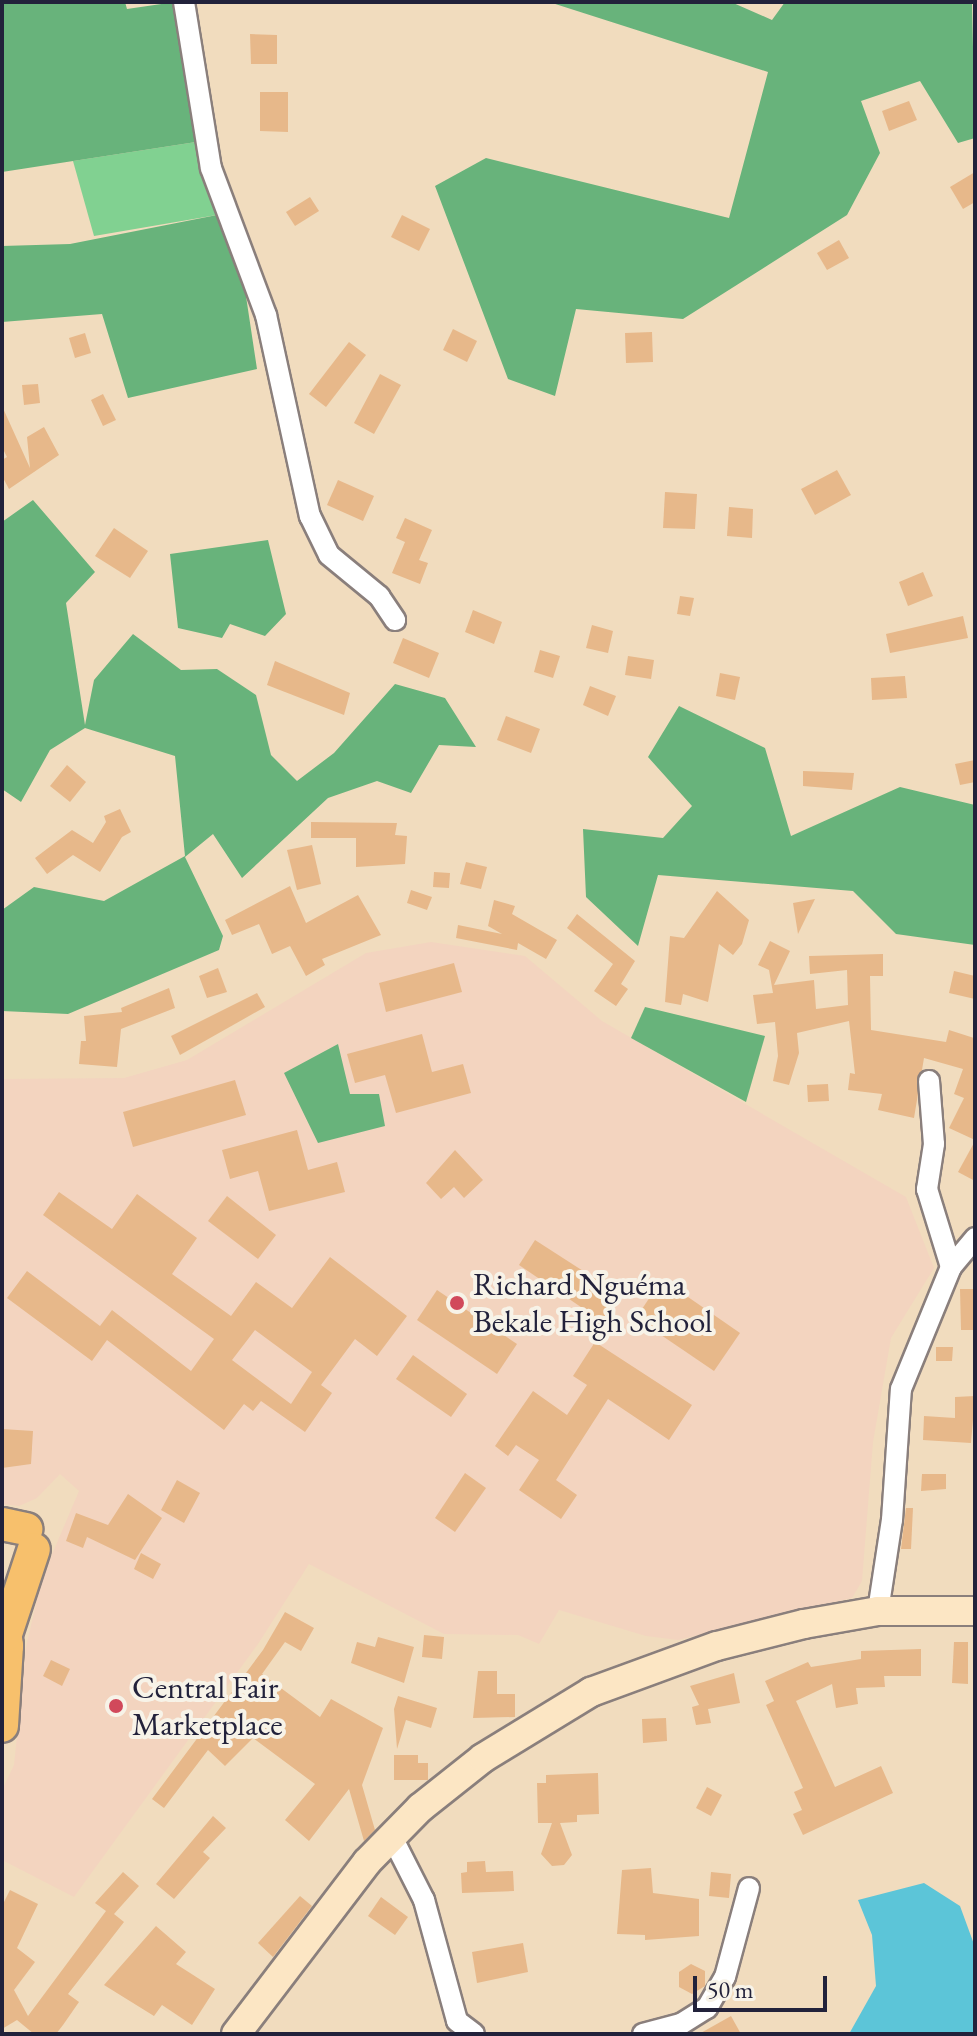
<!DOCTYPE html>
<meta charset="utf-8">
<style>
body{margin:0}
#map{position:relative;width:977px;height:2036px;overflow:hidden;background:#f1dcbe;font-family:"EB Garamond",serif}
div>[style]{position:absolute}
.built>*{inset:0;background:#f3d4bf}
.green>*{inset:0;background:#81d191}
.forest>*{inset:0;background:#68b37b}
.water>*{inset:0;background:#5cc5d8}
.building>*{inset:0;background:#e7b88a}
.roads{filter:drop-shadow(2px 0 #8a7f7c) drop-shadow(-2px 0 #8a7f7c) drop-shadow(0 2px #8a7f7c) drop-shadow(0 -2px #8a7f7c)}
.minor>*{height:20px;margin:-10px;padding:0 10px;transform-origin:10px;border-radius:10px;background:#fff}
.secondary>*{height:28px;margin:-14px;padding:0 14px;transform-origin:14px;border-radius:14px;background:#fce6c4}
.primary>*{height:32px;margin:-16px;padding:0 16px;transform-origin:16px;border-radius:16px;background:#f7c06c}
.dots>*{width:22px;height:22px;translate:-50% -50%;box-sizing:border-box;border:4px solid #f7f3e8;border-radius:50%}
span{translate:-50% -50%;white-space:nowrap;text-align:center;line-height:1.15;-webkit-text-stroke:8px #f7f3e8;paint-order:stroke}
.poi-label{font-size:32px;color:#22223b}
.left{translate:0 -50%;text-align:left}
.frame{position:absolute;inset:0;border:4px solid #22223b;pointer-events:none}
.scale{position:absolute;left:693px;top:1976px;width:134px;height:36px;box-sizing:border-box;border:4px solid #22223b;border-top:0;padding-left:10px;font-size:24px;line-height:28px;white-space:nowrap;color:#22223b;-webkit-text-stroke:6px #f7f3e8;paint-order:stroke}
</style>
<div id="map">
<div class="built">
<div style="clip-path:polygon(431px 942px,525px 956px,602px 1021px,906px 1197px,934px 1268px,891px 1338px,873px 1442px,862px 1581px,852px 1598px,678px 1640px,646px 1636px,559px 1610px,539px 1644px,518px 1635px,444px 1634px,309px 1564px,258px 1644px,74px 1897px,2px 1860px,2px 1790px,14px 1765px,26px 1647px,42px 1578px,79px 1491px,60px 1474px,37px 1498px,19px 1506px,2px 1504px,2px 1079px,124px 1078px,187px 1060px,366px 953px)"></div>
</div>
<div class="green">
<div style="clip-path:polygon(196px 142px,217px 215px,94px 236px,73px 161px)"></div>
</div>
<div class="forest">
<div style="clip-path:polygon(2px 2px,125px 2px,127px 9px,175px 2px,196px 142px,2px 172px)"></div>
<div style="clip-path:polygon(549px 2px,731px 2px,772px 20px,785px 2px,972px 2px,975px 138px,958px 143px,920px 81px,861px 101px,880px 153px,847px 215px,683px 319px,576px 309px,555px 396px,508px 379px,435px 186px,486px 158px,729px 218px,768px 72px)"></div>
<div style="clip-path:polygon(217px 215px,244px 283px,257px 369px,128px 398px,102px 314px,2px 322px,2px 246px,70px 244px)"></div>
<div style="clip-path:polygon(33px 500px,95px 572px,66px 603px,85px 725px,94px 680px,133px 634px,181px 670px,217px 669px,256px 695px,271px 755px,297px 781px,334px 753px,395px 684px,445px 698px,476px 747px,439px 745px,411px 793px,377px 781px,328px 798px,242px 878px,213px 834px,185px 857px,223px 936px,219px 950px,68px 1014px,2px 1011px,2px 910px,34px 887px,104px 901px,185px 856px,175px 756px,85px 728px,50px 750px,21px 802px,2px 789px,2px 522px)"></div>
<div style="clip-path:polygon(268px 540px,286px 614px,265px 636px,230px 624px,222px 638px,178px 628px,170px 554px)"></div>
<div style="clip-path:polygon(679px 706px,765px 748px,791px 836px,900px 787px,975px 805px,975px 945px,896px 934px,853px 891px,658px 875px,638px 946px,586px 897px,583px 829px,663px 838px,692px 806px,648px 757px)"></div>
<div style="clip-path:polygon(645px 1007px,765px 1036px,746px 1102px,631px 1038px)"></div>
<div style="clip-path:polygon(338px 1044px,350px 1094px,379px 1094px,385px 1126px,318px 1143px,284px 1073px)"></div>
</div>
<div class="water">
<div style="clip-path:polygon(924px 1883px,960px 1906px,975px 1947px,975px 2034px,849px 2034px,876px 1986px,872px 1935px,858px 1900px)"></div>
</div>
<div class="building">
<div style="clip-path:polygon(250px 34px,277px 35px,277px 64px,251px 64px)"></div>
<div style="clip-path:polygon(260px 92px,288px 92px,288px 132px,260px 131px)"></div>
<div style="clip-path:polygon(909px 101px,917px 120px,889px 131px,882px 111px)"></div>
<div style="clip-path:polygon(975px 172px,975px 202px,963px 209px,950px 187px)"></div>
<div style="clip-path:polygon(310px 197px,319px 211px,295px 226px,286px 212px)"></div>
<div style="clip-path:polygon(402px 215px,430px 229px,419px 251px,391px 237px)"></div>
<div style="clip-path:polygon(839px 240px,849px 258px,827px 270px,817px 253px)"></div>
<div style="clip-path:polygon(453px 329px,477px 341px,467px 362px,443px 350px)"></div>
<div style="clip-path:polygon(652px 332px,653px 362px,626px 363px,625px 333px)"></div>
<div style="clip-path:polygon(85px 333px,91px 353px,75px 358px,69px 338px)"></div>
<div style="clip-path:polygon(349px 342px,366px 355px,326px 407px,309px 394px)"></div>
<div style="clip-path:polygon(380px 374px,401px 385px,374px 434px,354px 423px)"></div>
<div style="clip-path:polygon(38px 384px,40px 403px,24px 405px,22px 385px)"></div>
<div style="clip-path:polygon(103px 394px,116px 420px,103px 426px,91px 400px)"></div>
<div style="clip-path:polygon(2px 406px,30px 468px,27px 437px,44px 427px,59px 455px,9px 489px,2px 476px,2px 460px,7px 457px,2px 447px)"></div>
<div style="clip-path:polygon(837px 470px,851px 495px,815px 515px,801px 489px)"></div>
<div style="clip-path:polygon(338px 480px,374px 496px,363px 521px,327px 505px)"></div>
<div style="clip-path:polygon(665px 492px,697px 494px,695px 529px,663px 528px)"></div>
<div style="clip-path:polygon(729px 507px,753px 509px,752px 538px,727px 536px)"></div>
<div style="clip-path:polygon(405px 518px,432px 530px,419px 560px,428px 563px,420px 584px,392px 573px,405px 542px,396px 538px)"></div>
<div style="clip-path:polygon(114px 528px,148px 551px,130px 578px,95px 556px)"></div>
<div style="clip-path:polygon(923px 572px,933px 596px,908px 606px,899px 582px)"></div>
<div style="clip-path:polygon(680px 596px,694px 598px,690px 616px,677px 614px)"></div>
<div style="clip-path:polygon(473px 610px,502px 622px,494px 644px,465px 632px)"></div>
<div style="clip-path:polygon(963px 616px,968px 638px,890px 653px,886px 634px)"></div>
<div style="clip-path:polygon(592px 625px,613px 631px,608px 653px,586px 648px)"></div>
<div style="clip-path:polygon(403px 638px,439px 653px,429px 678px,393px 663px)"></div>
<div style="clip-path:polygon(540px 650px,560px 656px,553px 678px,534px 672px)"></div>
<div style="clip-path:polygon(628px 656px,654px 660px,651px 679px,625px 675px)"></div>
<div style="clip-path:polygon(275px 661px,350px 693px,344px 715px,267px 685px)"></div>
<div style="clip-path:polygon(720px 673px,740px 677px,735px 700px,716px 696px)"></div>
<div style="clip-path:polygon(905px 676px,907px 698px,872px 700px,871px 678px)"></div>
<div style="clip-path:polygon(590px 686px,616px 696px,608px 716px,583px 705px)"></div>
<div style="clip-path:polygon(506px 716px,540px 729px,531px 753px,497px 740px)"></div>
<div style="clip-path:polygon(975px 760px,975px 782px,960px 785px,955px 764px)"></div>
<div style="clip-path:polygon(67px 765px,86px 782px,70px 802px,50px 786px)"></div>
<div style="clip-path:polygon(803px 771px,854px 773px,852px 790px,803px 786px)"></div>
<div style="clip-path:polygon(120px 809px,131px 832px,122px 837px,100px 872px,73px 855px,47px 874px,35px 858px,72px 830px,93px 843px,106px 822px,104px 816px)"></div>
<div style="clip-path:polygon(311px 822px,397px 823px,395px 835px,407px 836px,405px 864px,356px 867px,356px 838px,311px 838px)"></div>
<div style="clip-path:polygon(312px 845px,321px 884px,297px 890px,287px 850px)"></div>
<div style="clip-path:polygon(466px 862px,487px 867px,481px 889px,460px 884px)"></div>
<div style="clip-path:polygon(434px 872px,450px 873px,449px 888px,433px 887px)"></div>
<div style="clip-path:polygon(290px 886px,306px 923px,358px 895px,381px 935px,322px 959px,325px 965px,306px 976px,290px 946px,272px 954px,259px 924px,232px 935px,225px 920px)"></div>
<div style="clip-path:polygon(411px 890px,432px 897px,427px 910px,407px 903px)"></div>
<div style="clip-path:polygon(717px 891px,749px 920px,742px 944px,733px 955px,719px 944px,708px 1002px,683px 994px,681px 1005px,665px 1002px,670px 936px,684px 938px)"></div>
<div style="clip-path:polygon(815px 899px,798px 934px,793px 903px)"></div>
<div style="clip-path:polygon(494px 900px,515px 906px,512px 914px,557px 940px,546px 959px,518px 943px,517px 950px,456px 938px,458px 925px,502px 934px,488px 926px)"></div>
<div style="clip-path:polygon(577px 914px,635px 961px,621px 984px,628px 989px,616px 1006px,594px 991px,613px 964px,567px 928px)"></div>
<div style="clip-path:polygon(770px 941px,790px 951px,774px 985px,814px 980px,816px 1009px,848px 1005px,847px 970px,810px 974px,809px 956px,883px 954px,883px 976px,870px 976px,871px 1030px,946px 1042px,949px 1030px,974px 1038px,975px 1140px,949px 1128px,964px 1098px,954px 1094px,963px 1069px,924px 1058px,914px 1118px,878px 1110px,882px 1094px,848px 1090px,850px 1073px,855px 1074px,849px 1021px,797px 1033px,799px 1053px,789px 1085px,773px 1081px,778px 1056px,775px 1022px,757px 1024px,753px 995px,773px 993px,769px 970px,758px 965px)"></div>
<div style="clip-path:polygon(454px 963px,462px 992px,386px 1012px,379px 983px)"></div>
<div style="clip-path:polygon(218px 968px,227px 992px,207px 998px,199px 976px)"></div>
<div style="clip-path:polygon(954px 971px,975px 976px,975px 999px,949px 993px)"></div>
<div style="clip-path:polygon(169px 988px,175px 1008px,121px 1029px,117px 1067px,79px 1064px,81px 1041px,86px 1041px,84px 1016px,122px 1012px,121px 1008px)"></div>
<div style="clip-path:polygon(257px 993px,265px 1007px,180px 1055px,171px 1036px)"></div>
<div style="clip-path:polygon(422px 1034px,432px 1072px,463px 1064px,471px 1093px,396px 1113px,385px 1075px,355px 1083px,347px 1054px)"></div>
<div style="clip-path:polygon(235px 1080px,246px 1115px,133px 1147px,123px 1112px)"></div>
<div style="clip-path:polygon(828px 1084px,829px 1101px,808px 1102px,807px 1085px)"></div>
<div style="clip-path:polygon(297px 1130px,308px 1170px,337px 1162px,345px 1192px,269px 1211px,258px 1171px,230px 1179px,222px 1150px)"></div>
<div style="clip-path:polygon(975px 1141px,975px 1181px,958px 1172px)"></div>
<div style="clip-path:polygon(455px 1150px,483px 1180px,464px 1198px,454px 1187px,441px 1199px,426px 1183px)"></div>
<div style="clip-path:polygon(evenodd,59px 1192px,112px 1229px,137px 1194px,197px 1238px,172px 1274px,231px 1316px,256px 1282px,292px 1308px,330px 1257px,407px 1316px,377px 1356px,355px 1339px,321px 1385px,332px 1393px,305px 1432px,261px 1401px,253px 1411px,244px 1404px,224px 1430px,107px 1340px,92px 1361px,7px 1298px,27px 1271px,100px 1326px,112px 1310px,191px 1371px,214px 1339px,43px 1215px,59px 1192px,255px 1330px,312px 1372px,291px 1404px,232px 1360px,255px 1330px)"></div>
<div style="clip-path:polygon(227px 1196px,276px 1235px,258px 1259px,208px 1221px)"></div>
<div style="clip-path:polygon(535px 1240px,622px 1296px,603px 1322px,519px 1265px)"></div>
<div style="clip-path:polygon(662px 1279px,740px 1333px,714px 1371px,636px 1318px)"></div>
<div style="clip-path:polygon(960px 1289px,975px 1289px,975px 1330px,961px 1330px)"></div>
<div style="clip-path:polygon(437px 1290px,517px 1344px,497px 1374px,417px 1320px)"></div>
<div style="clip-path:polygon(595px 1342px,692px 1405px,669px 1440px,608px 1399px,556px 1480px,577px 1495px,561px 1519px,519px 1490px,539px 1460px,516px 1445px,508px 1456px,495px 1446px,533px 1391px,567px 1415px,587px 1385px,573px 1376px)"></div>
<div style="clip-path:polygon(936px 1347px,953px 1347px,952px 1361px,936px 1361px)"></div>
<div style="clip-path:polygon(413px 1355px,467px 1394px,451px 1417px,396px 1379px)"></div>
<div style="clip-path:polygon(975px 1396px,971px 1443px,923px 1440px,924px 1416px,955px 1418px,955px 1397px)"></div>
<div style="clip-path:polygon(2px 1429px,33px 1431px,31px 1464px,2px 1468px)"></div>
<div style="clip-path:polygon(465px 1473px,486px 1488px,455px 1532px,435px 1518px)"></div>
<div style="clip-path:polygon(922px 1474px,946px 1474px,946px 1489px,921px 1491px)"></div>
<div style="clip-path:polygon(177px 1480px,200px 1493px,184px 1523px,161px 1510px)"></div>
<div style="clip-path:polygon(128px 1494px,162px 1518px,135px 1560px,87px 1537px,83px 1548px,66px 1541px,76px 1513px,108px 1525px)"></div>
<div style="clip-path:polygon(906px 1508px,913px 1508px,911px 1549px,901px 1549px)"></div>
<div style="clip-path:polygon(141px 1553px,161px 1564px,153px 1579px,134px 1569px)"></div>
<div style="clip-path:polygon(285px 1612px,314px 1628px,301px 1651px,285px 1642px,262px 1674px,320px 1717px,331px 1699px,383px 1728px,362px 1785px,375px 1830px,364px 1841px,349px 1789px,309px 1841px,285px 1820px,315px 1784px,253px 1738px,225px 1766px,208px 1750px,164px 1808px,152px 1799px,263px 1650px)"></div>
<div style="clip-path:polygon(424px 1635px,444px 1637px,442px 1659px,422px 1657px)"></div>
<div style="clip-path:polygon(378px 1637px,414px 1647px,404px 1683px,351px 1663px,357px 1642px,375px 1647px)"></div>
<div style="clip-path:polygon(954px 1642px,968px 1642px,968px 1684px,952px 1683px)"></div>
<div style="clip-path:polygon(921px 1649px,921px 1676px,884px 1676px,885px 1687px,856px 1688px,858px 1704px,836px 1708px,832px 1684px,796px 1701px,835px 1787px,881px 1766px,893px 1793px,803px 1835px,793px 1814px,802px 1810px,794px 1792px,803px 1788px,766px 1705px,774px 1701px,765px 1681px,808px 1662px,811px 1667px,861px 1659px,861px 1651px)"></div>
<div style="clip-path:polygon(51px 1660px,70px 1669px,62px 1686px,43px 1676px)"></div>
<div style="clip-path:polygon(478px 1671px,497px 1671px,497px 1694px,515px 1694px,515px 1717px,473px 1718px)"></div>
<div style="clip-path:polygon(734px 1673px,740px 1703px,708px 1709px,711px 1723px,696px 1725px,692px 1707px,699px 1705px,690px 1686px)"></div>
<div style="clip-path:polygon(398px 1696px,437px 1708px,431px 1728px,406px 1720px,397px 1749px,394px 1709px)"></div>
<div style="clip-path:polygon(666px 1718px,667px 1741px,643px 1743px,642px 1719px)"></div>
<div style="clip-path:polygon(394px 1755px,418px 1755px,418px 1763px,428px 1763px,428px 1780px,394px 1780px)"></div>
<div style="clip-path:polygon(598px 1773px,599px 1814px,577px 1815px,577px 1822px,560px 1823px,572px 1855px,564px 1865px,552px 1866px,541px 1854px,552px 1823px,538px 1823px,537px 1783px,546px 1783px,546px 1775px)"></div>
<div style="clip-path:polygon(707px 1787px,722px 1795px,711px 1816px,696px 1808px)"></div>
<div style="clip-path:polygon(213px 1816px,226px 1828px,203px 1852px,210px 1858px,174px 1899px,156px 1884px)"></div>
<div style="clip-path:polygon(485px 1861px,486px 1872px,513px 1871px,514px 1891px,462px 1893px,461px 1873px,467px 1872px,467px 1862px)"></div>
<div style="clip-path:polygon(651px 1868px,653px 1893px,699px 1899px,699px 1936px,645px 1940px,645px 1935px,617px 1934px,622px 1870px)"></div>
<div style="clip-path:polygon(123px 1872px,139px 1886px,114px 1914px,124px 1922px,68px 1994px,79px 2002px,63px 2025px,56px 2034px,34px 2034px,17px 2020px,2px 2029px,2px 1906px,10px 1890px,38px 1904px,17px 1948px,35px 1962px,14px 1990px,28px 2016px,106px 1911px,95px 1903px)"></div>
<div style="clip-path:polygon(711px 1872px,731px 1874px,729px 1898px,709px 1896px)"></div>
<div style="clip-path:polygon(300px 1896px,312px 1906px,273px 1957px,258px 1943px)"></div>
<div style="clip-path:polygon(381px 1897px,408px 1917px,395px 1935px,368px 1916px)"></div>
<div style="clip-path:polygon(156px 1926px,186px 1952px,176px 1964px,215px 1989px,192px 2025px,162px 2005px,154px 2016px,104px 1985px)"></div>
<div style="clip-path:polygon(523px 1943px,528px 1972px,477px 1983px,472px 1952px)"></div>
<div style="clip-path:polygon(691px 1964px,705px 1971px,705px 1986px,692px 1994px,679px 1987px,679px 1972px)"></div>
<div style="clip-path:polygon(731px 2016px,741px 2034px,699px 2034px)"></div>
</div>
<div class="roads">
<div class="minor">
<div style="left:184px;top:2px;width:168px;rotate:80.8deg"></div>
<div style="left:211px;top:168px;width:157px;rotate:69.5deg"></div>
<div style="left:266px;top:315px;width:206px;rotate:77.7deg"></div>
<div style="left:310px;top:516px;width:43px;rotate:64deg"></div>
<div style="left:329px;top:555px;width:65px;rotate:39.4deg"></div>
<div style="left:379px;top:596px;width:29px;rotate:56deg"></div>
<div style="left:929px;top:1081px;width:63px;rotate:85.5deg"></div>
<div style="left:934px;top:1144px;width:46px;rotate:98.8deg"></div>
<div style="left:927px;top:1189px;width:82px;rotate:72.9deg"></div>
<div style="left:878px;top:1611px;width:92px;rotate:-81.3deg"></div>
<div style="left:892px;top:1520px;width:131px;rotate:-86.1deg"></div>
<div style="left:901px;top:1389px;width:132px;rotate:-67.7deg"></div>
<div style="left:951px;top:1267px;width:38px;rotate:-50deg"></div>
<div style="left:392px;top:1837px;width:71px;rotate:63.1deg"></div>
<div style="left:424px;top:1900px;width:125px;rotate:74.7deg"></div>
<div style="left:457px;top:2021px;width:21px;rotate:37deg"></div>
<div style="left:643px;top:2034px;width:39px;rotate:-15deg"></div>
<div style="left:681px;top:2024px;width:31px;rotate:-32deg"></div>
<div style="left:707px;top:2008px;width:36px;rotate:-60deg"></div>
<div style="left:725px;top:1977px;width:92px;rotate:-74.9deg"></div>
</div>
<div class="secondary">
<div style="left:236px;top:2034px;width:216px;rotate:-52.7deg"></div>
<div style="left:367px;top:1862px;width:76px;rotate:-45.5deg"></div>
<div style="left:420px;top:1808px;width:80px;rotate:-38.4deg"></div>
<div style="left:483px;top:1758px;width:127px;rotate:-31.4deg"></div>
<div style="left:591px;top:1692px;width:134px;rotate:-20.1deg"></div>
<div style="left:717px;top:1646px;width:90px;rotate:-14.2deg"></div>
<div style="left:804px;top:1624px;width:75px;rotate:-10deg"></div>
<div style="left:878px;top:1611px;width:97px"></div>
</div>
<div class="primary">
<div style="left:2px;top:1524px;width:25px;rotate:12deg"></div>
<div style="left:2px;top:1610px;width:36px;rotate:82deg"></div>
<div style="left:7px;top:1646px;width:80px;rotate:93.6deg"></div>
<div style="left:6px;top:1634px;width:89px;rotate:-71.8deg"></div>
</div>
</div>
<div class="dots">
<div style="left:457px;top:1303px;background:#d1495b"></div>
<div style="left:116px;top:1706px;background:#d1495b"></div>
</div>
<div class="poi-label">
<span class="left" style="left:473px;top:1303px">Richard Nguéma<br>Bekale High School</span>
<span class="left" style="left:132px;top:1706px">Central Fair<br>Marketplace</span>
</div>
<div class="frame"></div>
<div class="scale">50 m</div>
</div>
